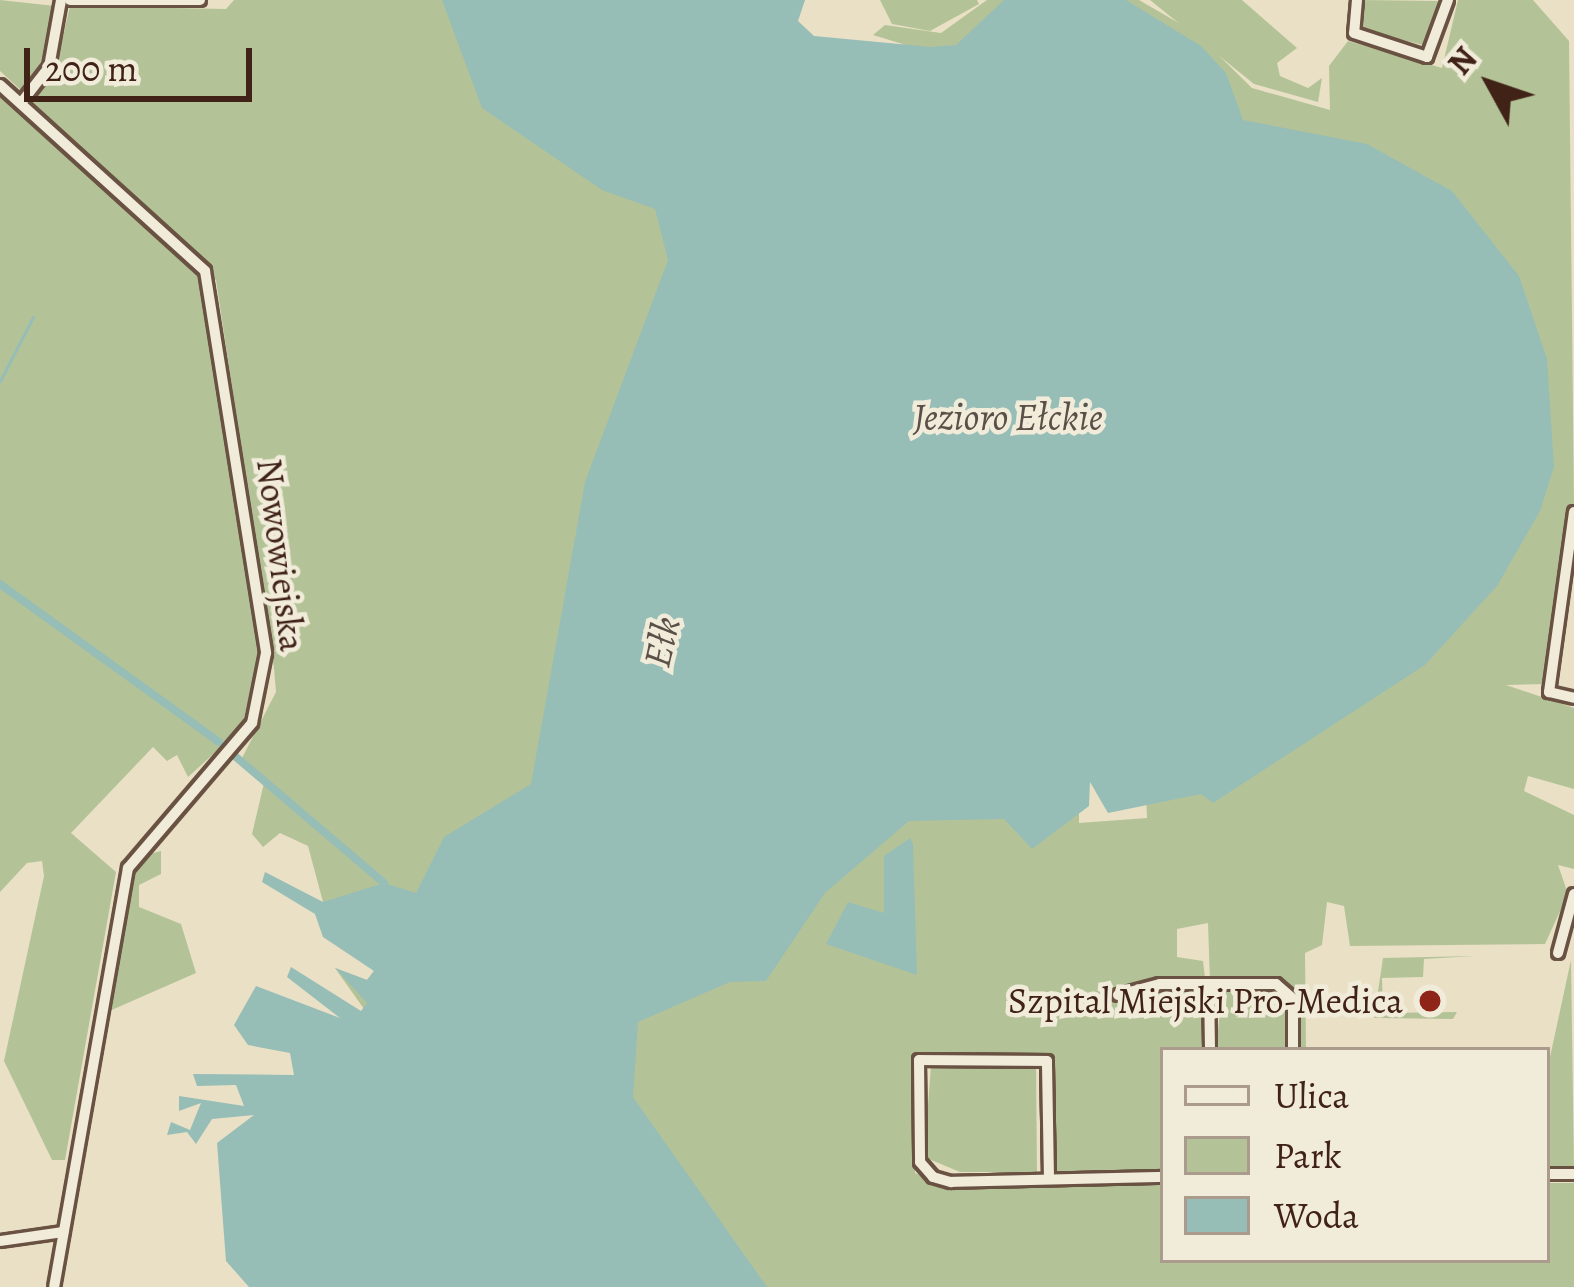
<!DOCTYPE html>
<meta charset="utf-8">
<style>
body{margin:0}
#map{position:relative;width:1574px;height:1287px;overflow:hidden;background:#e9e0c6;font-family:Alegreya,serif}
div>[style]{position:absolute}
.green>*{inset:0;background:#b4c397}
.water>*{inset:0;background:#97bdb7}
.stream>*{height:3px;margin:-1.5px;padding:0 1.5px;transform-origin:1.5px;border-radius:1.5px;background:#97bdb7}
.canal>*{height:8px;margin:-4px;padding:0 4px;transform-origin:4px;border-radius:4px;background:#97bdb7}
.roads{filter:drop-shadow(3px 0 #6a5243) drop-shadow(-3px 0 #6a5243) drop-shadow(0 3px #6a5243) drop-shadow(0 -3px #6a5243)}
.minor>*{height:10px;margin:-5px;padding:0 5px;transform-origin:5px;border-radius:5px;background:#f1ebda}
.dots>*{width:33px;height:33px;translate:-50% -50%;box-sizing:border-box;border:6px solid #f1ebda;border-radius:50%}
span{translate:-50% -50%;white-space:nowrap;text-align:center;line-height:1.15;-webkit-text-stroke:9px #f1ebda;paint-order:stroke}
.street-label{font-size:36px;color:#402217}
.poi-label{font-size:36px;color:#402217}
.right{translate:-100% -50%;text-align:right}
.water-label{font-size:39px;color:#5a5047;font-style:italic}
.legend{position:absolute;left:1160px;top:1047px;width:390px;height:216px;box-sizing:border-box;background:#f1ebda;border:3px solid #aa9b8c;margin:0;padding:15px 21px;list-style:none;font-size:36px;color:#402217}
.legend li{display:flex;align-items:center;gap:24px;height:60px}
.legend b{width:60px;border:3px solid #aa9b8c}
.north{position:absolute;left:1430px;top:24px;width:120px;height:120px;-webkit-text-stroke:9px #f1ebda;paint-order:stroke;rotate:310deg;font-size:33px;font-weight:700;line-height:48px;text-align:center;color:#402217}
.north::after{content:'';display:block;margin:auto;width:42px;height:54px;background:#402217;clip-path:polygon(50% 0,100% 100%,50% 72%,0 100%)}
.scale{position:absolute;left:24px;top:48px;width:228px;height:54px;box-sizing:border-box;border:6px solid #402217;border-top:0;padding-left:15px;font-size:36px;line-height:42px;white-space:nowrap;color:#402217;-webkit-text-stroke:9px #f1ebda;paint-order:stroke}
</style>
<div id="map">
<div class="green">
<div style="clip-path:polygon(0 0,55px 6px,46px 68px,25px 94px,0 71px)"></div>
<div style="clip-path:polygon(234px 0,449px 0,681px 200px,599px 702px,364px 1009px,335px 968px,367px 980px,374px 971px,323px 902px,308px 846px,280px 833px,263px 847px,252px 834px,264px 783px,241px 760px,276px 692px,274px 668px,216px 280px,28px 101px,56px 68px,70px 6px,226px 9px)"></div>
<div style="clip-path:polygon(880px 0,977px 0,979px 4px,930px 31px,892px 24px)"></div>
<div style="clip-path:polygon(987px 0,1139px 0,1196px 33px,1252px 88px,1330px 110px,1329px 66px,1348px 41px,1442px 68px,1458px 0,1533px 0,1569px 41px,1574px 505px,1547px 684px,1506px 685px,1574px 708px,1574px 789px,1528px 776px,1524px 791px,1574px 815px,1574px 869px,1558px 865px,1568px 894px,1545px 944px,1350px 946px,1344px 906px,1327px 902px,1322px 945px,1305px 953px,1306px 1050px,1297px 1050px,1291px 989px,1210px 982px,1208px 923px,1177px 929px,1177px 957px,1203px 961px,1205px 978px,1111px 994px,1112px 1002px,1158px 987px,1206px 992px,1207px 1050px,1163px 1050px,1163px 1170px,1057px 1176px,1053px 1054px,916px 1055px,915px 1173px,949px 1188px,1163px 1182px,1163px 1260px,1547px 1260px,1547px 1183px,1574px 1183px,1574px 1287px,708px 1287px,549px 1087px,842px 816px,1079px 808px,1079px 823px,1147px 818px,1146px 795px,1468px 615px,978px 67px,873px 35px,885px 25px,941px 33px)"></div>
<div style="clip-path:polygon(1150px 0,1242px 0,1297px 48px,1277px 63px,1280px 76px,1308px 88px,1322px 78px,1318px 102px,1254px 84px)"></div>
<div style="clip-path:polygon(1362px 0,1438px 1px,1431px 47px,1359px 29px)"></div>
<div style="clip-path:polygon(0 90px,198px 268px,260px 647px,242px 728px,188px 777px,177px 755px,167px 761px,153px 747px,71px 833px,116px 872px,65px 1160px,52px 1160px,4px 1061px,44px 876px,42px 861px,27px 863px,0 892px)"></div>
<div style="clip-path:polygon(161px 851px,161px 874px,139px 885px,139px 907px,181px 924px,196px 973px,107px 1012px,131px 874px,139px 857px)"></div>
<div style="clip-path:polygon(1475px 956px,1424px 959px,1423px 977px,1382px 978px,1383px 1013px,1457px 1012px,1453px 1019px,1374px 1018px,1383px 958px)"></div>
<div style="clip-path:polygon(1571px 960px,1574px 1170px,1547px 1170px,1547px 1071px)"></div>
<div style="clip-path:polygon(1222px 992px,1283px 992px,1290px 1050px,1216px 1050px)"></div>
<div style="clip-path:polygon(1036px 1065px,1037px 1172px,960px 1172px,924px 1157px,931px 1066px)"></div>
</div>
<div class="water">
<div style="clip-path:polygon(442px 0,805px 0,798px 21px,814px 36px,931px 47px,956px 45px,1004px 0,1126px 0,1201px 46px,1226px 73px,1243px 120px,1367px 144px,1452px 191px,1519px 276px,1547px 359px,1554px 467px,1540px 511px,1497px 586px,1425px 665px,1213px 803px,1201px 794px,1108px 813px,1090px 782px,1089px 806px,1032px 849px,1004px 819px,909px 821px,825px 893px,766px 981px,730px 982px,638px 1022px,633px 1097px,767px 1287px,249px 1287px,226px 1261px,217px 1143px,254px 1115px,212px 1119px,196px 1144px,187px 1132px,167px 1135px,171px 1122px,190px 1130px,201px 1103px,179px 1111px,179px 1096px,244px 1106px,236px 1085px,197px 1086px,193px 1074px,294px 1075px,290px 1053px,248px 1045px,234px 1025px,256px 986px,340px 1018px,287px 977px,291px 967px,361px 1011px,367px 1003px,335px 968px,367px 980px,374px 971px,323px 937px,315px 914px,262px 882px,265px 872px,323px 902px,384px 883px,416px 893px,444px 837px,531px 784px,585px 482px,668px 260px,655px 209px,602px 190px,482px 108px)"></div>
<div style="clip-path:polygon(910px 838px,913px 844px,917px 975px,826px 944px,848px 902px,884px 913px,884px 856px)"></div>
</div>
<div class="stream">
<div style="left:0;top:381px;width:72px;rotate:-62.7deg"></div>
</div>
<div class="canal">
<div style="left:0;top:584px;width:270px;rotate:35.8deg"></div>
<div style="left:236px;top:757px;width:194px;rotate:40.4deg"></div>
</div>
<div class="roads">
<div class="minor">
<div style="left:70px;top:0;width:130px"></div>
<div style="left:1357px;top:0;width:33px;rotate:95deg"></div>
<div style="left:1354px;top:33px;width:77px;rotate:18.2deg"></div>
<div style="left:1427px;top:57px;width:61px;rotate:-69.8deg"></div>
<div style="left:0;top:85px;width:277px;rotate:42.2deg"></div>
<div style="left:205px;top:271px;width:387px;rotate:80.9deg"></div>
<div style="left:266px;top:653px;width:71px;rotate:101.3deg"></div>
<div style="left:252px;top:723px;width:191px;rotate:130.5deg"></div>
<div style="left:128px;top:868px;width:425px;rotate:100deg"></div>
<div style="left:21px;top:103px;width:46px;rotate:-52.1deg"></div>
<div style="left:49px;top:67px;width:68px;rotate:-79.8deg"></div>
<div style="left:1574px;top:512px;width:182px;rotate:97.9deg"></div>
<div style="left:1549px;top:692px;width:26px;rotate:13deg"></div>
<div style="left:1558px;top:953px;width:61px;rotate:-74.8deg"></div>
<div style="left:1209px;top:985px;width:65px;rotate:89.1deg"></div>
<div style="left:1118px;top:995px;width:43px;rotate:-14.7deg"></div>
<div style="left:1160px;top:984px;width:116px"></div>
<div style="left:1276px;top:984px;width:23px;rotate:41deg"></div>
<div style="left:1293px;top:999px;width:51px;rotate:90deg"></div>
<div style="left:1547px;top:1174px;width:27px"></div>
<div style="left:1049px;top:1179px;width:118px;rotate:-91deg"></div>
<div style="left:1047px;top:1061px;width:128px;rotate:-179.6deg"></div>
<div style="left:919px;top:1060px;width:102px;rotate:89.4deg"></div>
<div style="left:920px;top:1162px;width:20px;rotate:49deg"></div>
<div style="left:933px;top:1177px;width:19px;rotate:16deg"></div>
<div style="left:951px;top:1182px;width:212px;rotate:-1.4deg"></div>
<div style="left:0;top:1241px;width:64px;rotate:-8.1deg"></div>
</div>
</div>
<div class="dots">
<div style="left:1430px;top:1001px;background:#8f2418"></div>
</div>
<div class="street-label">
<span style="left:281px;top:555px;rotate:83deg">Nowowiejska</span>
</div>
<div class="poi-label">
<span class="right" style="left:1403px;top:1001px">Szpital Miejski Pro-Medica</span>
</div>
<div class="water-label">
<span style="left:1008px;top:417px">Jezioro Ełckie</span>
<span style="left:662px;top:642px;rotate:-77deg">Ełk</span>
</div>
<ul class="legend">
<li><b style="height:15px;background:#f1ebda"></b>Ulica</li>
<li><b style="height:33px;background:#b4c397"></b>Park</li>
<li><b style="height:33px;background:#97bdb7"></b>Woda</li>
</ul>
<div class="north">N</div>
<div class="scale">200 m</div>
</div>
